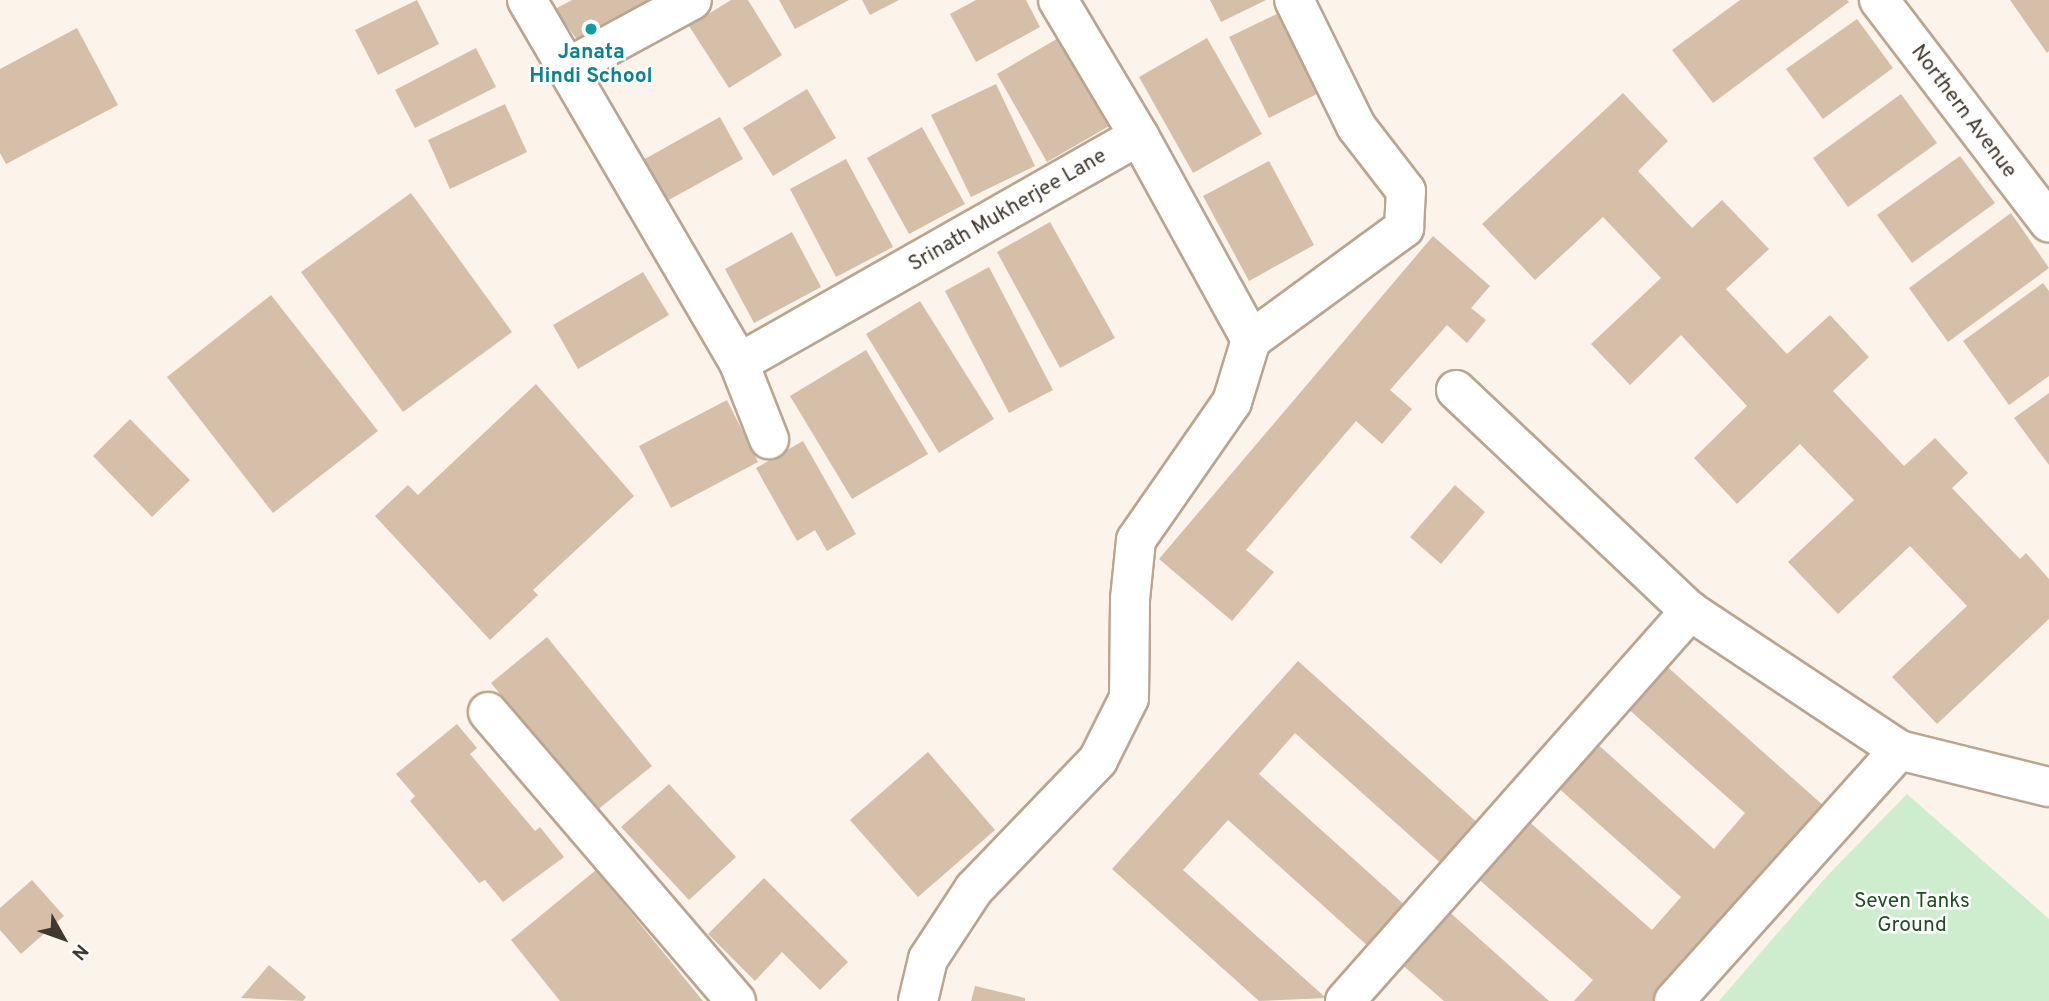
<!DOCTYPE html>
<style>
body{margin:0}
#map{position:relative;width:2049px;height:1001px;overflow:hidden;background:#fcf3ea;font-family:Overpass,sans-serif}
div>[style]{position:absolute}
.green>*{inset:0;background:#ceedce}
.building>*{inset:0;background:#d5bfa9}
.roads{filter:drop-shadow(2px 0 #baa590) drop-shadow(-2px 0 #baa590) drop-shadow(0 2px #baa590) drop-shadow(0 -2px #baa590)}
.minor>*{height:38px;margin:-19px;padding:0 19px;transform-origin:19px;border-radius:19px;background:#fff}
.tertiary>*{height:38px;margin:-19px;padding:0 19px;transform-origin:19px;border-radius:19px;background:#fff}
.dots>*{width:19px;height:19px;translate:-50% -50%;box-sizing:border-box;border:4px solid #fff;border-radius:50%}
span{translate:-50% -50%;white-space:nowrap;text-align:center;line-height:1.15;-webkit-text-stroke:5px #fff;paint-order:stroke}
.culture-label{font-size:21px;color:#0d838f;font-weight:700}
.street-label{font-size:21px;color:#41382f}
.park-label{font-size:21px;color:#214f22}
.north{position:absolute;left:28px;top:903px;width:70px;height:70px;-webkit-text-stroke:5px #fff;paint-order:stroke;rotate:130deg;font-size:19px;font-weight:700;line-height:28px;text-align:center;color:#41382f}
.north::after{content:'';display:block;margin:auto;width:24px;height:32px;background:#41382f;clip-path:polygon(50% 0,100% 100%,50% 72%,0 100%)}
</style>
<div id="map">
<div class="green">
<div style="clip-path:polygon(1907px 794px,2049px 919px,2049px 1001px,1719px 1001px,1826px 877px)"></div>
</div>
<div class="building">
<div style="clip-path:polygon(417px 0,439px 44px,378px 75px,355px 30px)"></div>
<div style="clip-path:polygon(572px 0,646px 0,650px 5px,583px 48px,555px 9px)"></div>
<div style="clip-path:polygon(731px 0,748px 0,782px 55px,729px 88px,689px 26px)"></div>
<div style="clip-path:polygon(779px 0,849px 0,795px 29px)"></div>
<div style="clip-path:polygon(862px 0,899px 0,870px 15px)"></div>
<div style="clip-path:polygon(976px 0,1026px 0,1040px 27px,976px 62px,950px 14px)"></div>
<div style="clip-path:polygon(1210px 0,1266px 0,1221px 22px)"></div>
<div style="clip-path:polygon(1740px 0,1847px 0,1849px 2px,1713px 103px,1672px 50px)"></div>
<div style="clip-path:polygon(2010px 0,2049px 0,2049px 51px,2047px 53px)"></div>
<div style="clip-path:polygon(1285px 10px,1325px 90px,1269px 118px,1229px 37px)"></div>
<div style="clip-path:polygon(1857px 19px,1893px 68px,1823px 119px,1786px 69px)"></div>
<div style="clip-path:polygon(77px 28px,118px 105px,6px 164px,0 153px,0 69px)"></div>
<div style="clip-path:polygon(1060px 37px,1111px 125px,1047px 162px,997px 74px)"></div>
<div style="clip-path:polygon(1207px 38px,1262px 134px,1193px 173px,1139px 77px)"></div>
<div style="clip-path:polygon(476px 48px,496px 87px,415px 128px,395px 90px)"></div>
<div style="clip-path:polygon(996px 84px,1035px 166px,971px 197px,931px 115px)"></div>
<div style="clip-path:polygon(807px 89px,836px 138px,773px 176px,743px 128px)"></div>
<div style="clip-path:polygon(1623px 93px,1668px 141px,1638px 171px,1692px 228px,1722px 200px,1769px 249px,1726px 289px,1787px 354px,1830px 315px,1869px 357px,1833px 391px,1904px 466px,1935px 438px,1968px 473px,1952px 488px,2020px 559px,2026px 553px,2049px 579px,2049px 619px,1937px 724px,1892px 677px,1967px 606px,1910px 546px,1838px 614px,1788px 562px,1854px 500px,1800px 444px,1737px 504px,1694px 458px,1747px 406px,1681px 335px,1630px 385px,1591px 344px,1661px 278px,1603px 217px,1535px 280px,1482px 224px)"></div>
<div style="clip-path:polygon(1901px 94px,1937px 143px,1848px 207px,1813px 158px)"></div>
<div style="clip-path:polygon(505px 104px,527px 152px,450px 189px,428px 140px)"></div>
<div style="clip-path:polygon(720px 117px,743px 159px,667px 201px,643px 160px)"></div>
<div style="clip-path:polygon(922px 127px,965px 204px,909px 234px,867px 158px)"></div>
<div style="clip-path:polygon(1960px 156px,1995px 203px,1912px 263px,1877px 215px)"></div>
<div style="clip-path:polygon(846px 159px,893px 247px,836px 277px,790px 189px)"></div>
<div style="clip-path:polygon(1269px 161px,1314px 245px,1249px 281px,1203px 196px)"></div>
<div style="clip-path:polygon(411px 193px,512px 332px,403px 412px,301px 272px)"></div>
<div style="clip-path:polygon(2011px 213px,2049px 268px,1948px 342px,1909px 288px)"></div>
<div style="clip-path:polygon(1050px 222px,1115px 338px,1060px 368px,997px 252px)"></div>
<div style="clip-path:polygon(792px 232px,821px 287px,754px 323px,725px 269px)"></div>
<div style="clip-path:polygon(1433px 236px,1490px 286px,1471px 308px,1486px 320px,1467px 343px,1447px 325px,1390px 390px,1412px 409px,1382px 444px,1356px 421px,1246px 550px,1274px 572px,1232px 621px,1159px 559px)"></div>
<div style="clip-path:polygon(989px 267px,1053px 390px,1009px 413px,945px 291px)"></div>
<div style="clip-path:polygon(643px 272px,669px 315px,578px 369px,553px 325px)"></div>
<div style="clip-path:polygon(2043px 283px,2049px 291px,2049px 376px,2009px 405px,1963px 341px)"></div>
<div style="clip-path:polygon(271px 295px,378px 431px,273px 513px,167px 377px)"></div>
<div style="clip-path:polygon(920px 301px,994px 419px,939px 453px,866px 334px)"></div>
<div style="clip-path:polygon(866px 350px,928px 454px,852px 499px,790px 396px)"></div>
<div style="clip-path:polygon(536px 384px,634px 496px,533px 590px,538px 595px,490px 640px,375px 516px,408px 485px,418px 495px)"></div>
<div style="clip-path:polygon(2049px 393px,2049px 465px,2014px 418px)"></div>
<div style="clip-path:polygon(727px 400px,758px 462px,671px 508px,639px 446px)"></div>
<div style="clip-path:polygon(130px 419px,190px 480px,152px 517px,93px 456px)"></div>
<div style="clip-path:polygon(803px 441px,856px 534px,827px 551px,815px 530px,797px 541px,756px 468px)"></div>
<div style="clip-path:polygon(1455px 485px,1485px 512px,1441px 564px,1410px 537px)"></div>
<div style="clip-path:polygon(547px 637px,652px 766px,596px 811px,491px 683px)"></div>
<div style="clip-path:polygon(1298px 661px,1480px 825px,1444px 866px,1295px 733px,1259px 774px,1407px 907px,1370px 948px,1228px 820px,1183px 870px,1326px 998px,1259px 1001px,1112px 869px)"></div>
<div style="clip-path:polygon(1663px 663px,1834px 815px,1669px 1001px,1574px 1001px,1593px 980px,1474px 875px,1525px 818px,1652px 930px,1681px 897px,1555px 785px,1594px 741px,1714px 849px,1745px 813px,1625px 706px)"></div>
<div style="clip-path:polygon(457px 724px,477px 748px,470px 754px,535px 831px,540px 827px,564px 857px,503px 902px,485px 880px,479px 883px,410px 801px,415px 796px,396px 774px)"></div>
<div style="clip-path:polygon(928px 752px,995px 830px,918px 897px,850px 820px)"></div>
<div style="clip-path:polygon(669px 784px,736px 857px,689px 900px,621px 827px)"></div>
<div style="clip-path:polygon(596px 870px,703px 1001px,560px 1001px,511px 940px)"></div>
<div style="clip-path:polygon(764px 878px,848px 962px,820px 990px,782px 952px,755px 981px,708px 934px)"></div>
<div style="clip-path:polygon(32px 880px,64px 916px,21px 954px,0 930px,0 908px)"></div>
<div style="clip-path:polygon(1445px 908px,1549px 1001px,1444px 1001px,1400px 963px)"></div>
<div style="clip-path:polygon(269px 965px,306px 997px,303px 1001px,241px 998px)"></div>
<div style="clip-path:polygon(975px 986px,1025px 998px,1025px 1001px,971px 1001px)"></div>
</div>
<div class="roads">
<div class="minor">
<div style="left:527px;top:0;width:420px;rotate:59.7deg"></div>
<div style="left:739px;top:363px;width:82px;rotate:68.5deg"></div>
<div style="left:567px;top:68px;width:142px;rotate:-28.5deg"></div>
<div style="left:1139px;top:136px;width:233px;rotate:61.2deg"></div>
<div style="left:739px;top:363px;width:460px;rotate:-29.6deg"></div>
<div style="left:1139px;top:136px;width:158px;rotate:-120.8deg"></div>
<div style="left:1456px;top:390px;width:322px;rotate:43.4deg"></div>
<div style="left:488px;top:712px;width:381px;rotate:49.4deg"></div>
<div style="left:918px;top:1001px;width:43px;rotate:-76.6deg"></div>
<div style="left:928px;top:959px;width:84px;rotate:-56.7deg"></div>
<div style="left:974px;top:889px;width:179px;rotate:-46.1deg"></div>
<div style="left:1098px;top:760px;width:69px;rotate:-63.4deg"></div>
<div style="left:1129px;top:698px;width:99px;rotate:-89.4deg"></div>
<div style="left:1130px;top:599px;width:59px;rotate:-84.2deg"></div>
<div style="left:1136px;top:540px;width:168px;rotate:-55.2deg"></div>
<div style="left:1232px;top:402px;width:65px;rotate:-73deg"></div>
<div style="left:1251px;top:340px;width:190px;rotate:-36.2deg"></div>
<div style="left:1404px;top:228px;width:37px;rotate:-87deg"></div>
<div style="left:1406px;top:191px;width:82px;rotate:-127.6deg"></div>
<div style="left:1356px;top:126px;width:140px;rotate:-116.2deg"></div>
<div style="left:1345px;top:1001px;width:521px;rotate:-48.5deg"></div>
<div style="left:1690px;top:611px;width:251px;rotate:33.6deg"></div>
<div style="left:1899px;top:750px;width:154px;rotate:13.9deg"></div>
<div style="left:1674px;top:1001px;width:337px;rotate:-48.1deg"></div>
</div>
<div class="tertiary">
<div style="left:1879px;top:0;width:280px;rotate:52.6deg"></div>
</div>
</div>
<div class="dots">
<div style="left:591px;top:29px;background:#0f9aa8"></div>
</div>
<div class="culture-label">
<span style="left:591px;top:65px">Janata<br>Hindi School</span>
</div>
<div class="street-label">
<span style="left:1963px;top:112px;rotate:53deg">Northern Avenue</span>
<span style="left:1008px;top:211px;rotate:-30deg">Srinath Mukherjee Lane</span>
</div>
<div class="park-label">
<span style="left:1912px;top:914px">Seven Tanks<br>Ground</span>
</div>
<div class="north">N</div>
</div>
